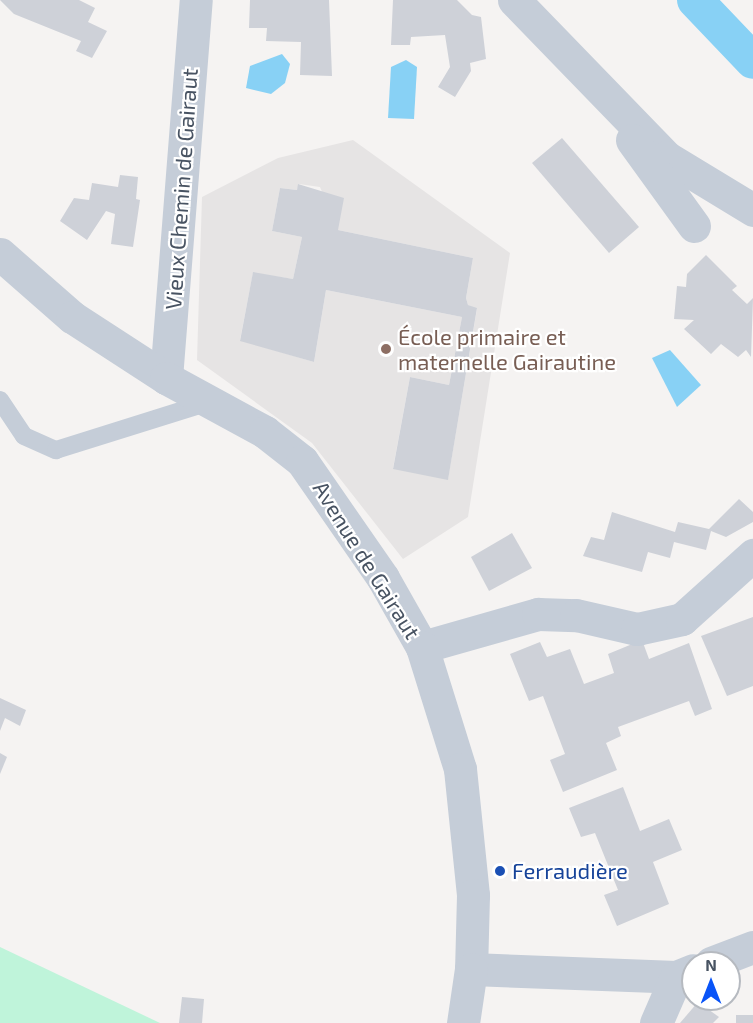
<!DOCTYPE html>
<meta charset="utf-8">
<style>
body{margin:0}
#map{position:relative;width:753px;height:1023px;overflow:hidden;background:#f5f3f2;font-family:"Exo 2",sans-serif}
div>[style]{position:absolute}
.education>*{inset:0;background:#e6e4e4}
.green>*{inset:0;background:#bff4da}
.water>*{inset:0;background:#88d1f5}
.canal>*{height:36px;margin:-18px;padding:0 18px;transform-origin:18px;border-radius:18px;background:#88d1f5}
.building>*{inset:0;background:#ced1d8}
.service>*{height:18px;margin:-9px;padding:0 9px;transform-origin:9px;border-radius:9px;background:#c5cdd8}
.minor>*{height:33px;margin:-16.5px;padding:0 16.5px;transform-origin:16.5px;border-radius:16.5px;background:#c5cdd8}
.tertiary>*{height:33px;margin:-16.5px;padding:0 16.5px;transform-origin:16.5px;border-radius:16.5px;background:#c5cdd8}
.dots>*{width:16px;height:16px;translate:-50% -50%;box-sizing:border-box;border:3px solid #fff;border-radius:50%}
span{translate:-50% -50%;white-space:nowrap;text-align:center;line-height:1.15;-webkit-text-stroke:4.5px #fff;paint-order:stroke}
.street-label{font-size:22px;color:#485362}
.education-label{font-size:22px;color:#785e54}
.left{translate:0 -50%;text-align:left}
.transit-label{font-size:22px;color:#164399}
.north{position:absolute;left:681px;top:951px;width:60px;height:60px;box-sizing:border-box;background:#fff;border:2px solid #b6bac0;border-radius:50%;rotate:0deg;font-size:16px;font-weight:700;line-height:24px;text-align:center;color:#485362}
.north::after{content:'';display:block;margin:auto;width:21px;height:27px;background:#0954f8;clip-path:polygon(50% 0,100% 100%,50% 72%,0 100%)}
</style>
<div id="map">
<div class="education">
<div style="clip-path:polygon(evenodd,353px 140px,510px 253px,468px 517px,403px 559px,312px 443px,197px 360px,202px 197px,278px 158px,353px 140px,299px 184px,320px 187px,338px 230px,473px 258px,466px 298px,468px 305px,477px 309px,448px 479px,393px 468px,410px 377px,449px 385px,462px 317px,326px 290px,314px 362px,240px 340px,253px 273px,293px 279px,302px 237px,272px 231px,280px 188px,297px 190px,299px 184px)"></div>
</div>
<div class="green">
<div style="clip-path:polygon(0 947px,160px 1023px,0 1023px)"></div>
</div>
<div class="water">
<div style="clip-path:polygon(282px 54px,290px 64px,285px 83px,271px 94px,246px 88px,250px 66px)"></div>
<div style="clip-path:polygon(406px 60px,417px 67px,414px 119px,388px 118px,391px 67px)"></div>
<div style="clip-path:polygon(670px 350px,701px 385px,677px 407px,652px 358px)"></div>
</div>
<div class="canal">
<div style="left:695px;top:0;width:84px;rotate:46.4deg"></div>
</div>
<div class="building">
<div style="clip-path:polygon(0 0,79px 0,95px 8px,88px 22px,107px 31px,92px 58px,76px 51px,81px 41px,14px 14px)"></div>
<div style="clip-path:polygon(250px 0,329px 0,332px 76px,300px 75px,301px 42px,266px 41px,267px 28px,249px 28px)"></div>
<div style="clip-path:polygon(393px 0,457px 0,472px 15px,481px 17px,486px 59px,470px 63px,471px 71px,455px 97px,438px 87px,450px 67px,445px 35px,411px 37px,410px 45px,391px 45px)"></div>
<div style="clip-path:polygon(562px 138px,639px 227px,609px 253px,532px 163px)"></div>
<div style="clip-path:polygon(120px 175px,138px 177px,136px 199px,140px 200px,133px 247px,111px 244px,115px 214px,106px 211px,87px 240px,60px 221px,74px 198px,89px 200px,92px 183px,118px 187px)"></div>
<div style="clip-path:polygon(298px 184px,344px 198px,338px 230px,473px 258px,466px 298px,468px 305px,477px 308px,448px 480px,393px 469px,410px 377px,449px 385px,462px 317px,326px 290px,314px 362px,240px 341px,253px 272px,293px 279px,302px 237px,272px 231px,280px 188px,297px 190px)"></div>
<div style="clip-path:polygon(706px 255px,737px 286px,732px 290px,747px 304px,753px 298px,751px 357px,746px 350px,738px 357px,721px 344px,711px 354px,684px 329px,694px 320px,674px 319px,677px 286px,686px 287px,687px 274px)"></div>
<div style="clip-path:polygon(739px 499px,753px 512px,753px 522px,726px 537px,711px 531px,706px 550px,674px 542px,670px 558px,648px 552px,642px 572px,583px 556px,591px 537px,604px 540px,612px 512px,675px 532px,678px 522px,709px 529px)"></div>
<div style="clip-path:polygon(512px 533px,532px 568px,489px 591px,471px 557px)"></div>
<div style="clip-path:polygon(753px 617px,753px 686px,727px 696px,701px 636px)"></div>
<div style="clip-path:polygon(642px 640px,649px 659px,689px 643px,712px 709px,695px 716px,689px 701px,618px 727px,621px 736px,606px 743px,617px 770px,563px 792px,550px 760px,565px 754px,543px 696px,529px 701px,510px 654px,540px 642px,547px 657px,570px 649px,584px 684px,614px 673px,608px 654px)"></div>
<div style="clip-path:polygon(0 698px,26px 710px,20px 726px,5px 718px,0 731px)"></div>
<div style="clip-path:polygon(0 753px,7px 757px,0 774px)"></div>
<div style="clip-path:polygon(623px 787px,640px 831px,669px 819px,682px 850px,653px 862px,669px 904px,617px 926px,604px 895px,618px 890px,595px 833px,581px 837px,569px 808px)"></div>
<div style="clip-path:polygon(182px 997px,204px 999px,202px 1023px,179px 1023px)"></div>
<div style="clip-path:polygon(698px 1002px,719px 1017px,713px 1023px,680px 1023px)"></div>
<div style="clip-path:polygon(736px 1015px,753px 1015px,753px 1023px,736px 1023px)"></div>
</div>
<div class="service">
<div style="left:0;top:400px;width:43px;rotate:56.3deg"></div>
<div style="left:24px;top:436px;width:35px;rotate:24deg"></div>
<div style="left:56px;top:450px;width:160px;rotate:-17.4deg"></div>
</div>
<div class="minor">
<div style="left:514px;top:0;width:219px;rotate:45.9deg"></div>
<div style="left:666px;top:157px;width:102px;rotate:31.3deg"></div>
<div style="left:632px;top:140px;width:106px;rotate:54.2deg"></div>
<div style="left:166px;top:378px;width:379px;rotate:-85.5deg"></div>
<div style="left:422px;top:647px;width:121px;rotate:-15.9deg"></div>
<div style="left:538px;top:614px;width:38px;rotate:2deg"></div>
<div style="left:576px;top:615px;width:63px;rotate:12.9deg"></div>
<div style="left:637px;top:629px;width:46px;rotate:-12.5deg"></div>
<div style="left:682px;top:619px;width:96px;rotate:-42deg"></div>
<div style="left:711px;top:963px;width:45px;rotate:-20.9deg"></div>
<div style="left:471px;top:969px;width:205px;rotate:2.2deg"></div>
<div style="left:676px;top:977px;width:18px;rotate:-22deg"></div>
<div style="left:656px;top:1023px;width:50px;rotate:-66.5deg"></div>
</div>
<div class="tertiary">
<div style="left:0;top:254px;width:96px;rotate:41.2deg"></div>
<div style="left:72px;top:317px;width:112px;rotate:33deg"></div>
<div style="left:166px;top:378px;width:113px;rotate:28.6deg"></div>
<div style="left:265px;top:432px;width:47px;rotate:38.1deg"></div>
<div style="left:302px;top:461px;width:142px;rotate:55.3deg"></div>
<div style="left:383px;top:578px;width:79px;rotate:60.5deg"></div>
<div style="left:422px;top:647px;width:128px;rotate:72.7deg"></div>
<div style="left:460px;top:769px;width:127px;rotate:84.1deg"></div>
<div style="left:473px;top:895px;width:74px;rotate:91.5deg"></div>
<div style="left:471px;top:969px;width:55px;rotate:98.4deg"></div>
</div>
<div class="dots">
<div style="left:386px;top:349px;background:#8d6e63"></div>
<div style="left:500px;top:871px;background:#1a4fb4"></div>
</div>
<div class="street-label">
<span style="left:181px;top:189px;rotate:-86deg">Vieux Chemin de Gairaut</span>
<span style="left:367px;top:560px;rotate:58deg">Avenue de Gairaut</span>
</div>
<div class="education-label">
<span class="left" style="left:398px;top:349px">École primaire et<br>maternelle Gairautine</span>
</div>
<div class="transit-label">
<span class="left" style="left:512px;top:871px">Ferraudière</span>
</div>
<div class="north">N</div>
</div>
